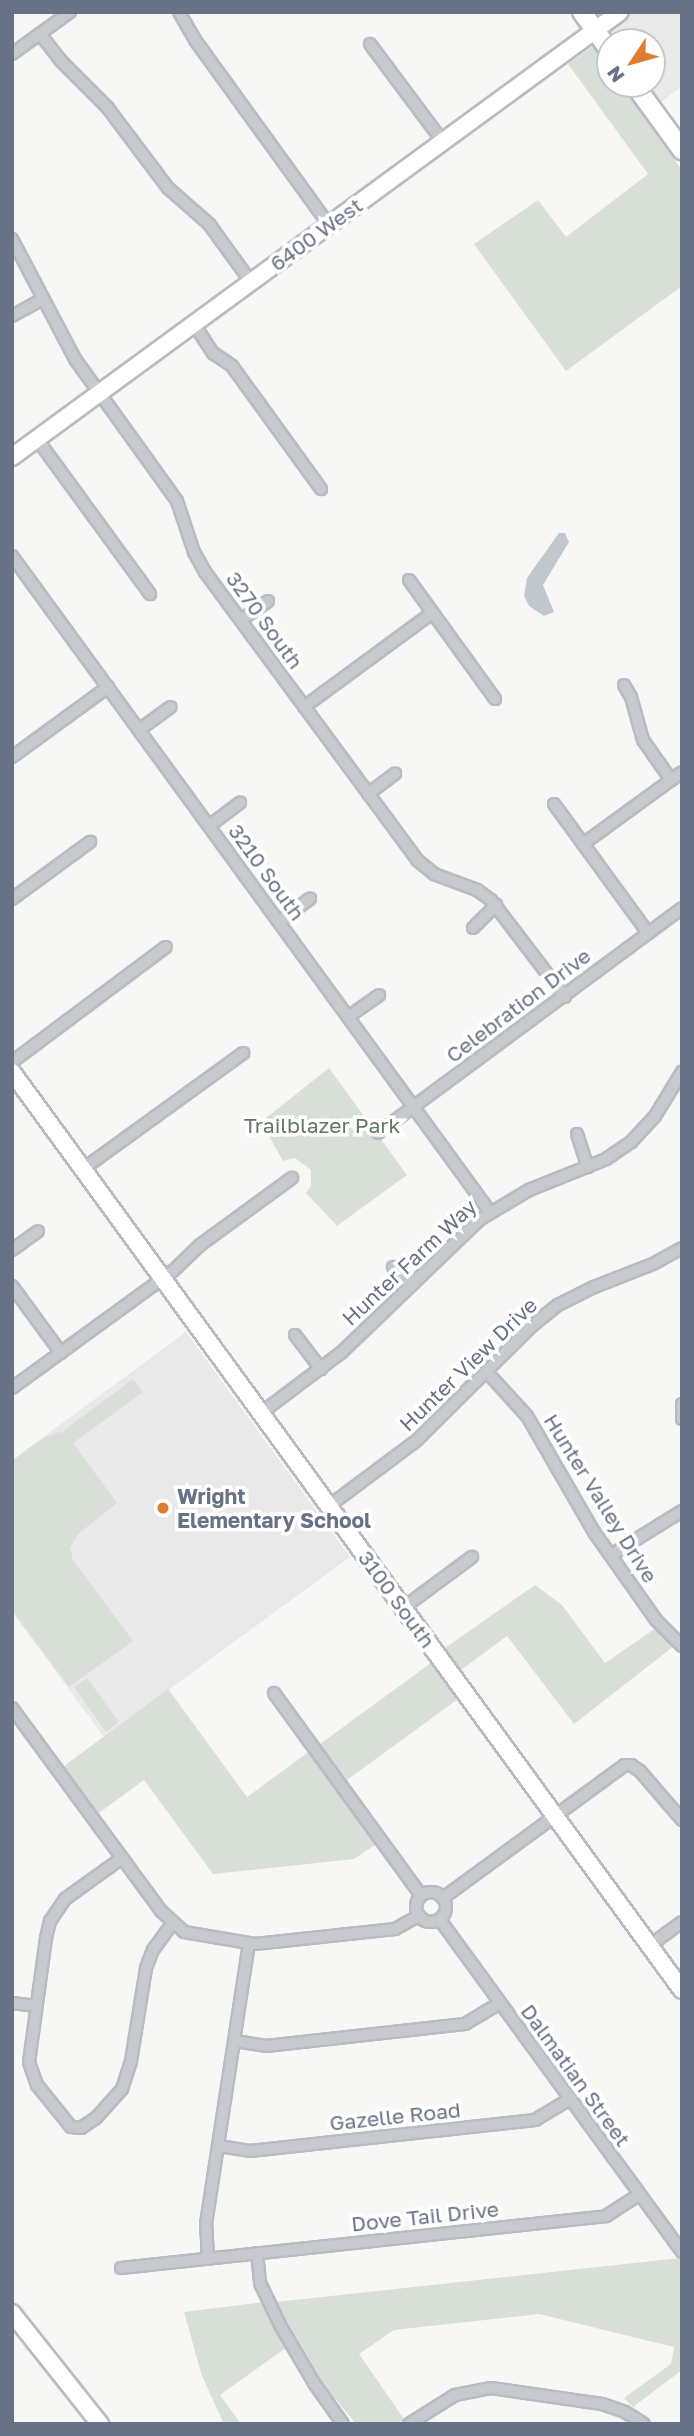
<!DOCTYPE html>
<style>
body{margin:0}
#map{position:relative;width:694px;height:2436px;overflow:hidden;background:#f7f8f5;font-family:"Golos Text",sans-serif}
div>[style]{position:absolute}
.built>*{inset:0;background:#e8e9e8}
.green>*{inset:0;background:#d8dfd6}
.water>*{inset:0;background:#c0c8ce}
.roads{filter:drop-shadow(2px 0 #b8bcc2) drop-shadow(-2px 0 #b8bcc2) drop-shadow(0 2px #b8bcc2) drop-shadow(0 -2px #b8bcc2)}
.street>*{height:10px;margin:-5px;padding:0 5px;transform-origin:5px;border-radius:5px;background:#c6c9cd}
.street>.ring{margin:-5px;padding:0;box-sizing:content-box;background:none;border:10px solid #c6c9cd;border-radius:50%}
.secondary>*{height:16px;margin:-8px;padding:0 8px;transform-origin:8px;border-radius:8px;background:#fff}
.primary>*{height:18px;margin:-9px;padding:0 9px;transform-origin:9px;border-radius:9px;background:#fff}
.dots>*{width:19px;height:19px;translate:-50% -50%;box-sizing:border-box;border:4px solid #fff;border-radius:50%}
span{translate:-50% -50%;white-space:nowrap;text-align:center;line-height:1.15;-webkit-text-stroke:7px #fff;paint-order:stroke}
.street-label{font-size:21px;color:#687286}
.park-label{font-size:21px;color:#627862}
.poi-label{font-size:21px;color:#687286;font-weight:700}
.left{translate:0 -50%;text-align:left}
.frame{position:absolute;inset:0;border:14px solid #687286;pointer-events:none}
.north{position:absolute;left:596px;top:28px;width:70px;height:70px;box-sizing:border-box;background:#fff;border:2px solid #c3c7cf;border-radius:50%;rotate:234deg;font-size:19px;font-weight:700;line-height:28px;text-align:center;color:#687286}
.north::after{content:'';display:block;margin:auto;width:24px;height:32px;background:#df7c2e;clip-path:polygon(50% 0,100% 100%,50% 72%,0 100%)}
</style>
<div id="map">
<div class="built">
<div style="clip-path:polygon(589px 12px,682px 12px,682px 86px,657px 105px,641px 84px,652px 84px,652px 42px,610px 42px)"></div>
<div style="clip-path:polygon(186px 1332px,350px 1557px,104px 1737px,12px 1612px,12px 1460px)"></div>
</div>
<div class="green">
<div style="clip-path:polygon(593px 46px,610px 71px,610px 84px,620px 84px,682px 170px,682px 286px,566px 371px,474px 244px,538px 200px,566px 237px,648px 174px,568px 64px)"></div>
<div style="clip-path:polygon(329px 1068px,407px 1175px,337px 1226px,306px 1193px,311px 1186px,311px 1170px,295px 1158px,283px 1161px,261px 1122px)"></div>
<div style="clip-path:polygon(133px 1379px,143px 1392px,73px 1443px,117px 1503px,78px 1534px,70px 1548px,73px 1560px,133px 1641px,69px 1687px,12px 1610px,12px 1461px,42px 1439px,58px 1432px,65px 1433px,64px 1430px)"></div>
<div style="clip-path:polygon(535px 1585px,562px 1605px,605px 1663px,656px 1628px,674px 1646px,574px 1724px,507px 1636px,461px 1670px,445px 1648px)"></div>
<div style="clip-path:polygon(431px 1663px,458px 1699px,347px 1780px,320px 1744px)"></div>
<div style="clip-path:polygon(87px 1678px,119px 1722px,106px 1732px,74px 1687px)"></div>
<div style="clip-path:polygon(168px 1689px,247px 1797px,310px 1751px,378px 1843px,354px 1859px,213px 1874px,144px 1780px,99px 1813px,64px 1766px)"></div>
<div style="clip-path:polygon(680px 2258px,682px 2370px,633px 2407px,624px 2398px,671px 2364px,674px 2347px,539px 2314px,394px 2330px,359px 2354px,404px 2419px,397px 2424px,356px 2424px,324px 2385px,276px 2302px)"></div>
<div style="clip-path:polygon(263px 2302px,287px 2347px,220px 2395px,241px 2424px,224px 2424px,202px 2376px,184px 2312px)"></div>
</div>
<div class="water">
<div style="clip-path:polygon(559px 533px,565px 533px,569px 542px,543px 585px,554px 612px,544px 616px,529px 606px,524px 596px,527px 578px)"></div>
</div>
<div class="roads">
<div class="street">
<div style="left:179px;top:12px;width:32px;rotate:60deg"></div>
<div style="left:195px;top:40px;width:228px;rotate:54.1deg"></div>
<div style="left:40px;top:34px;width:34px;rotate:52deg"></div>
<div style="left:61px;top:61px;width:65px;rotate:45deg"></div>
<div style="left:107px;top:107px;width:101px;rotate:53deg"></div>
<div style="left:168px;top:188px;width:55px;rotate:41.3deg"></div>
<div style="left:209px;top:224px;width:72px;rotate:54.1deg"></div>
<div style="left:370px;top:44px;width:122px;rotate:53.3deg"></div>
<div style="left:12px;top:54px;width:72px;rotate:-35.9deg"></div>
<div style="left:12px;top:239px;width:136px;rotate:62.3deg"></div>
<div style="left:75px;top:359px;width:175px;rotate:54.3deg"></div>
<div style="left:177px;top:501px;width:54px;rotate:71.6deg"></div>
<div style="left:194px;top:552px;width:23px;rotate:61deg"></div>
<div style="left:205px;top:572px;width:358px;rotate:53.6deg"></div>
<div style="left:417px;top:860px;width:22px;rotate:39deg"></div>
<div style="left:434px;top:874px;width:46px;rotate:20.4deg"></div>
<div style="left:477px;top:890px;width:17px;rotate:36deg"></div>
<div style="left:491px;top:900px;width:122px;rotate:52.7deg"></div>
<div style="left:12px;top:316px;width:35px;rotate:-29deg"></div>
<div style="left:194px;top:324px;width:35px;rotate:57deg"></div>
<div style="left:213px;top:353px;width:23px;rotate:34deg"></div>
<div style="left:232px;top:366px;width:152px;rotate:54.1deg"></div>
<div style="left:37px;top:439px;width:192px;rotate:53.9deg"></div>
<div style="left:12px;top:556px;width:812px;rotate:53.92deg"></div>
<div style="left:409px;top:580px;width:147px;rotate:54.1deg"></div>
<div style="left:241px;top:620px;width:33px;rotate:-35deg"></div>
<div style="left:624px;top:685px;width:14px;rotate:60deg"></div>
<div style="left:631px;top:697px;width:45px;rotate:74.4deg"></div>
<div style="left:643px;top:740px;width:49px;rotate:55deg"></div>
<div style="left:304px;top:707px;width:159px;rotate:-36.3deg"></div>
<div style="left:139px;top:730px;width:39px;rotate:-36deg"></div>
<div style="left:12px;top:757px;width:119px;rotate:-36.1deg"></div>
<div style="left:368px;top:794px;width:34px;rotate:-37deg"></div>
<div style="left:554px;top:804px;width:160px;rotate:53.9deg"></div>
<div style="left:209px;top:826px;width:39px;rotate:-37deg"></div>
<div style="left:583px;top:844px;width:122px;rotate:-36deg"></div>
<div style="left:12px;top:899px;width:97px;rotate:-36.2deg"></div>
<div style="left:279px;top:922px;width:39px;rotate:-37deg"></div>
<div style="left:473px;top:928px;width:33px;rotate:-45deg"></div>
<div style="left:348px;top:1017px;width:38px;rotate:-35deg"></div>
<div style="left:12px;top:1062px;width:192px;rotate:-36.8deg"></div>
<div style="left:378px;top:1133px;width:378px;rotate:-36.5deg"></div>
<div style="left:577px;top:1134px;width:35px;rotate:72deg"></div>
<div style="left:83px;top:1169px;width:198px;rotate:-35.9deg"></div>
<div style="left:12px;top:1250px;width:32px;rotate:-36deg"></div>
<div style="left:393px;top:1267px;width:24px;rotate:45deg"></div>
<div style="left:12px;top:1286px;width:83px;rotate:53.8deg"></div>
<div style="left:295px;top:1335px;width:43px;rotate:52.6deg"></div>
<div style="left:486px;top:1371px;width:61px;rotate:47.7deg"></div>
<div style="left:527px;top:1416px;width:134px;rotate:60deg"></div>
<div style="left:594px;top:1532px;width:108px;rotate:54.8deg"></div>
<div style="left:656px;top:1620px;width:37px;rotate:45deg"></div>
<div style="left:12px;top:1388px;width:199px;rotate:-36deg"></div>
<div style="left:173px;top:1271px;width:37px;rotate:-44deg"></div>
<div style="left:200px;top:1245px;width:114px;rotate:-36.1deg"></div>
<div style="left:682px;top:1404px;width:15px;rotate:90deg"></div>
<div style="left:261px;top:1413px;width:101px;rotate:-37deg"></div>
<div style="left:342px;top:1352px;width:190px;rotate:-43.9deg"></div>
<div style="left:479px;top:1220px;width:58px;rotate:-31deg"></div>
<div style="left:529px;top:1190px;width:83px;rotate:-21.9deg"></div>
<div style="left:606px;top:1159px;width:30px;rotate:-34deg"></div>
<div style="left:631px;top:1142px;width:35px;rotate:-47deg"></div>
<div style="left:655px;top:1116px;width:52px;rotate:-58.5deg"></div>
<div style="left:329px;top:1506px;width:109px;rotate:-36.8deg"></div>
<div style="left:416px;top:1441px;width:165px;rotate:-44.8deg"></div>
<div style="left:533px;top:1325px;width:32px;rotate:-39deg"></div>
<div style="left:558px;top:1305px;width:40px;rotate:-26.6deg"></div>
<div style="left:594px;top:1287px;width:63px;rotate:-21.3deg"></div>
<div style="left:653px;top:1264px;width:33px;rotate:-29deg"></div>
<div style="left:611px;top:1555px;width:84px;rotate:-31.8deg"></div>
<div style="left:403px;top:1608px;width:86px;rotate:-36.5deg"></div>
<div style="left:274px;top:1693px;width:250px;rotate:54deg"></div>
<div style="left:12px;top:1708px;width:252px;rotate:53.7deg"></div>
<div style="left:161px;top:1911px;width:31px;rotate:42deg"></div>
<div style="left:184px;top:1932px;width:72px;rotate:9.6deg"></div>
<div style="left:255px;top:1944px;width:141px;rotate:-6.1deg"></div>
<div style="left:395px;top:1929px;width:26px;rotate:-29deg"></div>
<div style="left:122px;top:1858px;width:70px;rotate:144.3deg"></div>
<div style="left:65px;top:1899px;width:27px;rotate:124deg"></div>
<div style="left:50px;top:1921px;width:17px;rotate:103deg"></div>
<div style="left:46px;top:1938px;width:125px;rotate:97.8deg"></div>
<div style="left:29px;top:2062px;width:24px;rotate:71deg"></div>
<div style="left:37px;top:2085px;width:54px;rotate:51deg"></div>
<div style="left:71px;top:2127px;width:10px;rotate:6deg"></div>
<div style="left:81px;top:2128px;width:18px;rotate:-34deg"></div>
<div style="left:96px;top:2118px;width:39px;rotate:-48deg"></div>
<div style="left:122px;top:2089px;width:29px;rotate:-72deg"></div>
<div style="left:131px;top:2061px;width:94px;rotate:-80.8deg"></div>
<div style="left:146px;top:1968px;width:19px;rotate:-69deg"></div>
<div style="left:153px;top:1950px;width:32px;rotate:-54deg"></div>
<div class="ring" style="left:416px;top:1892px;width:20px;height:20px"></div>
<div style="left:443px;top:1898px;width:225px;rotate:-36.2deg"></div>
<div style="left:625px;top:1765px;width:6px"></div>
<div style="left:631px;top:1765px;width:11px;rotate:34deg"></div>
<div style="left:640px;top:1771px;width:65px;rotate:49.4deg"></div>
<div style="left:440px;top:1920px;width:411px;rotate:53.9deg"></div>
<div style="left:649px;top:1946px;width:41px;rotate:-36deg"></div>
<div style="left:12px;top:2003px;width:23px;rotate:7deg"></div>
<div style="left:235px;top:2041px;width:31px;rotate:9deg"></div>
<div style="left:266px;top:2046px;width:200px;rotate:-6.3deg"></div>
<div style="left:465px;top:2024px;width:41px;rotate:-31deg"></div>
<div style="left:219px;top:2146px;width:31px;rotate:9deg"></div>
<div style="left:250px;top:2151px;width:287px;rotate:-6.2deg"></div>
<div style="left:535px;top:2120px;width:41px;rotate:-31deg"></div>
<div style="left:257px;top:2253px;width:30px;rotate:84deg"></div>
<div style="left:260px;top:2283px;width:47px;rotate:64.5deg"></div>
<div style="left:280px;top:2325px;width:67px;rotate:59.6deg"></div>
<div style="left:314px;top:2383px;width:50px;rotate:54.7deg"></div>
<div style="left:208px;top:2259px;width:35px;rotate:-93deg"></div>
<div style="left:206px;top:2224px;width:283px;rotate:-81.3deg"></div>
<div style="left:121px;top:2268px;width:488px;rotate:-6.1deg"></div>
<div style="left:606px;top:2216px;width:40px;rotate:-32.9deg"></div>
<div style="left:409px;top:2424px;width:54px;rotate:-32.2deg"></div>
<div style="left:455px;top:2395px;width:37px;rotate:-11deg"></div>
<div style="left:491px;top:2388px;width:112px;rotate:8.2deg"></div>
<div style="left:602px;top:2404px;width:24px;rotate:19deg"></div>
<div style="left:625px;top:2412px;width:22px;rotate:32deg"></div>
</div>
<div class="secondary">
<div style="left:12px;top:457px;width:753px;rotate:-36.2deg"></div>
<div style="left:12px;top:1072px;width:1136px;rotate:53.88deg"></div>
<div style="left:12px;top:2313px;width:142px;rotate:51.6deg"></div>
</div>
<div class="primary">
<div style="left:582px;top:12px;width:48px;rotate:54.3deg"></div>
<div style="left:634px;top:84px;width:82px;rotate:54deg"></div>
</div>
</div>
<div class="dots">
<div style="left:163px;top:1508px;background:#df7c2e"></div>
</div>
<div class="street-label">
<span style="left:316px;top:234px;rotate:-36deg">6400 West</span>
<span style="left:265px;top:620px;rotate:54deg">3270 South</span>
<span style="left:267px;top:872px;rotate:54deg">3210 South</span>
<span style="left:518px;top:1005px;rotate:-37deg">Celebration Drive</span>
<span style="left:409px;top:1262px;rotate:-43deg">Hunter Farm Way</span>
<span style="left:468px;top:1364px;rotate:-44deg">Hunter View Drive</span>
<span style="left:601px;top:1498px;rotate:58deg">Hunter Valley Drive</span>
<span style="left:397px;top:1599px;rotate:54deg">3100 South</span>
<span style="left:576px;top:2075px;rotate:54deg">Dalmatian Street</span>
<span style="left:395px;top:2116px;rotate:-6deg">Gazelle Road</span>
<span style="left:425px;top:2216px;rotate:-6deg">Dove Tail Drive</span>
</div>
<div class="park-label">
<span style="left:322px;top:1125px">Trailblazer Park</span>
</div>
<div class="poi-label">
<span class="left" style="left:177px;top:1508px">Wright<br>Elementary School</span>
</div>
<div class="frame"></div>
<div class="north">N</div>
</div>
